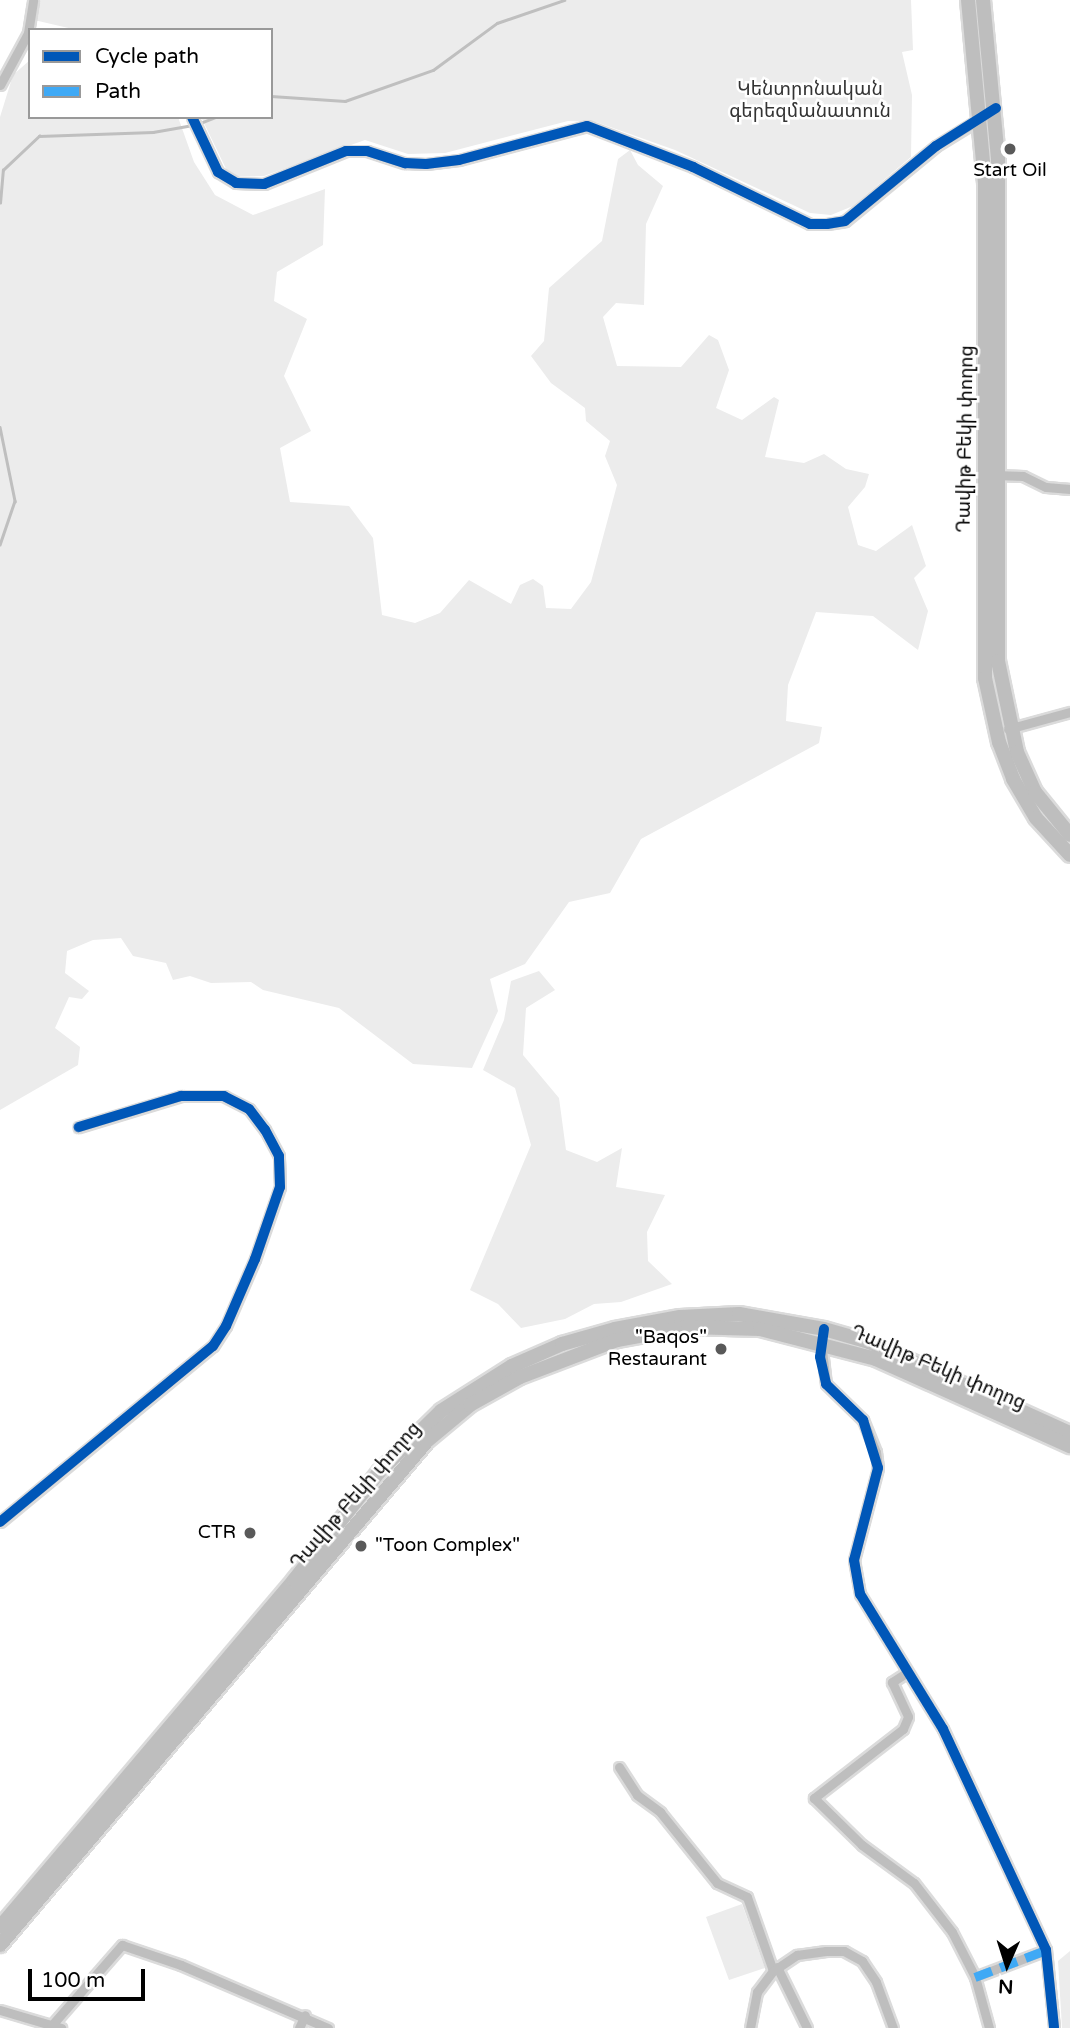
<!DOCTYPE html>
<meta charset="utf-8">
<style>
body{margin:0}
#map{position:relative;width:1070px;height:2028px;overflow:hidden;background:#fff;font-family:"Varela Round","Noto Sans Armenian",sans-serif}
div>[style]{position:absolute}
.green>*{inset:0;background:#ececec}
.stream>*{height:2.5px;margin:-1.25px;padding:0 1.25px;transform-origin:1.25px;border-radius:1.25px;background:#bfbfbf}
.roads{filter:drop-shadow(2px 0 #dbdbdb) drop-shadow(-2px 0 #dbdbdb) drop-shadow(0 2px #dbdbdb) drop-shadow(0 -2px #dbdbdb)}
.minor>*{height:9px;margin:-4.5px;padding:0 4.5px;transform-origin:4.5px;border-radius:4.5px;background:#bebebe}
.primary>*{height:14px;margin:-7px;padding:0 7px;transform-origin:7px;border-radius:7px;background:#bebebe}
.quiet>*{height:9px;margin-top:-4.5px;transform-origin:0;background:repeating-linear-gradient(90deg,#3fa9f5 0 18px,transparent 0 27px)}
.cycleway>*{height:10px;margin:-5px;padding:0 5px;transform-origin:5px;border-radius:5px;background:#0057b8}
.dots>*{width:19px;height:19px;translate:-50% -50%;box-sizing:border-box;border:4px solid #fff;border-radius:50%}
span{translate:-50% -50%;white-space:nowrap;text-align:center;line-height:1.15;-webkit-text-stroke:5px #fff;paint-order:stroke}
.park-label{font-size:19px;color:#333}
.poi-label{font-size:19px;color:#000}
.right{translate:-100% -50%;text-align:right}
.left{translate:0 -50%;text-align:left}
.street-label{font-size:19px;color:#000}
.legend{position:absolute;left:28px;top:28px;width:245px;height:91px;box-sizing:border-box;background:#fff;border:2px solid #999;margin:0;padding:9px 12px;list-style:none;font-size:21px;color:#000}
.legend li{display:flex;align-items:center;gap:14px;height:35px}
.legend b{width:35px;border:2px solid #999}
.north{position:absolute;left:972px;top:1930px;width:70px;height:70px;-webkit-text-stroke:5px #fff;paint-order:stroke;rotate:183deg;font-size:19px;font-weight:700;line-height:28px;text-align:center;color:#000}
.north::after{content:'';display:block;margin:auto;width:24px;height:32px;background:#000;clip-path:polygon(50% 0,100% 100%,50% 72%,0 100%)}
.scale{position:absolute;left:28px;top:1969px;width:117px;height:32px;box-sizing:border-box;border:4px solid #000;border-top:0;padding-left:9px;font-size:21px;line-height:24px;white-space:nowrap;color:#000;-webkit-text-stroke:5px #fff;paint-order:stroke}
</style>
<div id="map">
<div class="green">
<div style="clip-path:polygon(38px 0,911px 0,913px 50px,902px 52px,912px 95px,911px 157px,853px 206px,831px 215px,810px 213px,675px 150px,596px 122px,568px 121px,445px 153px,408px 154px,365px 140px,264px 176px,230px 177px,201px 117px,271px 117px,271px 30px,77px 30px,34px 20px)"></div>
<div style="clip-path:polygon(30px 60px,30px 117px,178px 117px,194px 162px,215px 195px,253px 215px,325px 189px,323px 245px,277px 272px,274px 301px,307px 319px,284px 376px,311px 431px,280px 448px,290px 502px,349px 506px,373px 538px,382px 615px,415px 623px,440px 613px,469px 580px,511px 604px,520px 585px,533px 579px,543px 586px,546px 608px,571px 609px,591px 582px,617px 485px,605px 456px,610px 441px,586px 421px,585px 408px,551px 383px,531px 356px,544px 341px,549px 288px,602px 241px,618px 159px,630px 150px,638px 165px,663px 186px,646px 224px,644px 305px,616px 303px,603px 317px,617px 366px,681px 367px,709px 335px,718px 340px,729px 370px,716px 408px,742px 420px,774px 397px,779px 400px,765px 457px,804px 463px,824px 454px,846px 469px,869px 474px,865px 487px,848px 507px,858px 545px,876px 551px,912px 525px,926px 566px,914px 578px,928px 611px,918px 650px,873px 616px,816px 612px,788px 685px,786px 721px,822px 727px,819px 743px,641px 839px,610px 893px,569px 902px,525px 964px,490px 979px,498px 1011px,472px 1068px,413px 1064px,339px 1008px,263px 990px,251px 982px,211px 983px,190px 976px,173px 980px,166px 963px,133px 956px,121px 938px,93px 940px,67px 951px,65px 973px,89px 991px,82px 999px,69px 997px,55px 1028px,80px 1047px,78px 1065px,0 1110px,0 117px,13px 75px)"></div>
<div style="clip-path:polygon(539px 971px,555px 990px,526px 1008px,523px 1055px,559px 1098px,566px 1150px,597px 1162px,622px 1148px,616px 1187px,665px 1195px,647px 1232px,648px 1261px,672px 1284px,621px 1302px,594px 1304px,565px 1319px,521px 1328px,498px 1304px,470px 1290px,531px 1145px,515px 1088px,483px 1070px,504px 1020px,511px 981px)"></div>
<div style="clip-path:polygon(742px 1904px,765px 1968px,729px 1980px,706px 1917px)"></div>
<div style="clip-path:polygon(1070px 1951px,1070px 2028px,1062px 2028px,1058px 1961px)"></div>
</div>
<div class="stream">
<div style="left:271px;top:96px;width:74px;rotate:3.9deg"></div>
<div style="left:345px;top:101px;width:93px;rotate:-19.4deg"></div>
<div style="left:433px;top:70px;width:79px;rotate:-36.3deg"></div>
<div style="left:497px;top:23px;width:71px;rotate:-18.9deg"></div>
<div style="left:198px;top:124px;width:18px;rotate:-22deg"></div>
<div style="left:0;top:203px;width:33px;rotate:-85deg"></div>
<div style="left:3px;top:170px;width:50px;rotate:-43.4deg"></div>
<div style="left:39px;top:136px;width:114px;rotate:-2deg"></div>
<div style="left:153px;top:132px;width:40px;rotate:-10deg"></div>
<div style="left:0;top:427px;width:76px;rotate:78.5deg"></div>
<div style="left:15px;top:501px;width:46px;rotate:108.8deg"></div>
</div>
<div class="roads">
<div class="minor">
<div style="left:0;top:85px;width:59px;rotate:-61.7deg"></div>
<div style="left:28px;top:33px;width:33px;rotate:-81deg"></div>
<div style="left:192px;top:117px;width:61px;rotate:64.7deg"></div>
<div style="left:218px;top:172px;width:21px;rotate:31deg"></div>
<div style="left:236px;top:183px;width:28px;rotate:2deg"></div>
<div style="left:264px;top:184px;width:88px;rotate:-21.9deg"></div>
<div style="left:346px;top:151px;width:21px"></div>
<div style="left:367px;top:151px;width:40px;rotate:18deg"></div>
<div style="left:405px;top:163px;width:21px;rotate:3deg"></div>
<div style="left:426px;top:164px;width:33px;rotate:-7deg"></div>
<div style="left:459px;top:160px;width:132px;rotate:-14.9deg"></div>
<div style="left:587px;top:126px;width:114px;rotate:21.1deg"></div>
<div style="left:693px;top:167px;width:130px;rotate:26deg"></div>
<div style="left:810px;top:224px;width:17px"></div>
<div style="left:827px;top:224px;width:18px;rotate:-9deg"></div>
<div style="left:845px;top:221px;width:118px;rotate:-39.5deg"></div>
<div style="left:936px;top:146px;width:55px;rotate:-31.7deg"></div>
<div style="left:995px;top:475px;width:28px;rotate:2deg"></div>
<div style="left:1023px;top:476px;width:25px;rotate:26deg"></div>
<div style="left:1046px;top:487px;width:24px;rotate:5deg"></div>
<div style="left:1008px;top:729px;width:64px;rotate:-15.3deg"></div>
<div style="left:821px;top:1341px;width:43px;rotate:83.4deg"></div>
<div style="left:826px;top:1384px;width:52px;rotate:44.2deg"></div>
<div style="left:863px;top:1420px;width:35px;rotate:68deg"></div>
<div style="left:876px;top:1452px;width:16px;rotate:83deg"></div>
<div style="left:878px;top:1468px;width:95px;rotate:104.6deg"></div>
<div style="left:854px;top:1560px;width:35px;rotate:80deg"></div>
<div style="left:860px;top:1594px;width:158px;rotate:58.4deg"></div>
<div style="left:943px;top:1729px;width:244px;rotate:65deg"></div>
<div style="left:1046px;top:1950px;width:78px;rotate:84.1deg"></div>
<div style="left:0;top:1522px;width:276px;rotate:-39.6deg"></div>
<div style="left:213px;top:1346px;width:24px;rotate:-57deg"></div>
<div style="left:226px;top:1326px;width:73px;rotate:-66.6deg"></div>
<div style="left:255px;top:1259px;width:76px;rotate:-70.9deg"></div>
<div style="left:280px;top:1187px;width:31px;rotate:-92deg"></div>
<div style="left:279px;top:1156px;width:30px;rotate:-118deg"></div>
<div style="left:265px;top:1130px;width:26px;rotate:-127deg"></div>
<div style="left:249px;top:1109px;width:28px;rotate:-153deg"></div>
<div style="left:224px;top:1096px;width:43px;rotate:180deg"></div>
<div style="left:181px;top:1096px;width:107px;rotate:163.1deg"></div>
<div style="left:906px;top:1673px;width:17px;rotate:147deg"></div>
<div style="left:892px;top:1682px;width:38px;rotate:65deg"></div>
<div style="left:908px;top:1717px;width:13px;rotate:113deg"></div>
<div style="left:903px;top:1729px;width:113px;rotate:142.2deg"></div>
<div style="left:814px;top:1798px;width:67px;rotate:44.4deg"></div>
<div style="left:862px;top:1845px;width:64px;rotate:36.2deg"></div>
<div style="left:914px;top:1883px;width:62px;rotate:52.2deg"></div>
<div style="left:952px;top:1932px;width:51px;rotate:62.9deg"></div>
<div style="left:975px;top:1977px;width:53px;rotate:74.6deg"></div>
<div style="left:619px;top:1767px;width:33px;rotate:57deg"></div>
<div style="left:637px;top:1795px;width:29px;rotate:36deg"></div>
<div style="left:660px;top:1812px;width:91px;rotate:51.2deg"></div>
<div style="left:717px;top:1883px;width:33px;rotate:25deg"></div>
<div style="left:747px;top:1897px;width:78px;rotate:70.6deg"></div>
<div style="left:777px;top:1967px;width:68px;rotate:63.8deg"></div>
<div style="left:975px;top:1977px;width:76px;rotate:-20.8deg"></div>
<div style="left:0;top:2010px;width:64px;rotate:16.4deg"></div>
<div style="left:51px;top:2026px;width:108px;rotate:-48.8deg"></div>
<div style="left:122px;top:1945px;width:62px;rotate:18.7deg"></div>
<div style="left:181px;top:1965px;width:160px;rotate:23.2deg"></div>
<div style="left:299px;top:2028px;width:14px;rotate:-65deg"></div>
<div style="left:750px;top:2028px;width:37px;rotate:-79deg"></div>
<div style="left:757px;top:1992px;width:26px;rotate:-53deg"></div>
<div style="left:773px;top:1971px;width:29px;rotate:-34deg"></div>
<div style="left:797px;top:1955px;width:29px;rotate:-8deg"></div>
<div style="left:826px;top:1951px;width:18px"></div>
<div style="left:844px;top:1951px;width:21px;rotate:29deg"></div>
<div style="left:862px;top:1961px;width:25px;rotate:56deg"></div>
<div style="left:876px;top:1982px;width:49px;rotate:69.7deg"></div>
</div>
<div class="primary">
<div style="left:968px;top:0;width:183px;rotate:84.7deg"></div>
<div style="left:985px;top:182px;width:496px;rotate:90deg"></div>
<div style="left:985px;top:678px;width:66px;rotate:77.7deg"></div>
<div style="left:999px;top:742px;width:40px;rotate:69deg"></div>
<div style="left:1013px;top:779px;width:45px;rotate:59.5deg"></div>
<div style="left:1036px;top:818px;width:50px;rotate:47.4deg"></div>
<div style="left:983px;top:0;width:160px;rotate:84.6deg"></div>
<div style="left:998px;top:159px;width:502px;rotate:90deg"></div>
<div style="left:998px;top:661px;width:93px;rotate:78.2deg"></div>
<div style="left:1017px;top:752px;width:44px;rotate:65.8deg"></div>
<div style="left:1035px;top:792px;width:55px;rotate:50.9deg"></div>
<div style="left:0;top:1927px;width:455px;rotate:-49.7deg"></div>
<div style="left:294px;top:1580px;width:137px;rotate:-51.8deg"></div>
<div style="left:379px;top:1472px;width:87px;rotate:-44.5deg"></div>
<div style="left:441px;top:1411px;width:84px;rotate:-32.4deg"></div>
<div style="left:512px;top:1366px;width:55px;rotate:-23.7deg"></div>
<div style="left:562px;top:1344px;width:55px;rotate:-15.8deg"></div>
<div style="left:615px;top:1329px;width:66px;rotate:-10.5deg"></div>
<div style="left:680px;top:1317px;width:59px;rotate:-2.9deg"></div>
<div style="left:739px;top:1314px;width:86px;rotate:10deg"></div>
<div style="left:824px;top:1329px;width:47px;rotate:16.1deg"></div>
<div style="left:869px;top:1342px;width:221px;rotate:24.4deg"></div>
<div style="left:0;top:1945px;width:661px;rotate:-49.73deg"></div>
<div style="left:427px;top:1441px;width:56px;rotate:-39.9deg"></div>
<div style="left:470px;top:1405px;width:57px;rotate:-29.2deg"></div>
<div style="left:520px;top:1377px;width:104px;rotate:-20.9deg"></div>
<div style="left:617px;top:1340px;width:72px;rotate:-10.4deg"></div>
<div style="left:688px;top:1327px;width:72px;rotate:1.6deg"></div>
<div style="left:760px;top:1329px;width:120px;rotate:14.5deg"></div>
<div style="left:876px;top:1359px;width:213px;rotate:24.2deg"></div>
</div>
</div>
<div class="quiet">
<div style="left:975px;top:1977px;width:76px;rotate:-20.8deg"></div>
</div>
<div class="cycleway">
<div style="left:192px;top:117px;width:61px;rotate:64.7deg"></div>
<div style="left:218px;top:172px;width:21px;rotate:31deg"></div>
<div style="left:236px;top:183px;width:28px;rotate:2deg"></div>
<div style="left:264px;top:184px;width:88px;rotate:-21.9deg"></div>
<div style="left:346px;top:151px;width:21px"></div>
<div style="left:367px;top:151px;width:40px;rotate:18deg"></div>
<div style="left:405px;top:163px;width:21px;rotate:3deg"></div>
<div style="left:426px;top:164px;width:33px;rotate:-7deg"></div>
<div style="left:459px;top:160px;width:132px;rotate:-14.9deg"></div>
<div style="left:587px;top:126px;width:114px;rotate:21.1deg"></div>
<div style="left:693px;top:167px;width:130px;rotate:26deg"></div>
<div style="left:810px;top:224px;width:17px"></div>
<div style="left:827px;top:224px;width:18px;rotate:-9deg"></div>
<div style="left:845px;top:221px;width:118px;rotate:-39.5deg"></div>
<div style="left:936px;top:146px;width:71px;rotate:-32.3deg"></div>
<div style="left:824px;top:1329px;width:28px;rotate:98deg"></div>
<div style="left:820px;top:1357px;width:28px;rotate:77deg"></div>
<div style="left:826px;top:1384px;width:52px;rotate:44.2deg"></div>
<div style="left:863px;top:1420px;width:50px;rotate:72.6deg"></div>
<div style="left:878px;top:1468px;width:95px;rotate:104.6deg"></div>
<div style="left:854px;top:1560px;width:35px;rotate:80deg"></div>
<div style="left:860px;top:1594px;width:158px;rotate:58.4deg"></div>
<div style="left:943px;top:1729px;width:244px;rotate:65deg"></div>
<div style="left:1046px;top:1950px;width:78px;rotate:84.1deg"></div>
<div style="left:0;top:1522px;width:276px;rotate:-39.6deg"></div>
<div style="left:213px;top:1346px;width:24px;rotate:-57deg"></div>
<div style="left:226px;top:1326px;width:73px;rotate:-66.6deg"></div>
<div style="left:255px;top:1259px;width:76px;rotate:-70.9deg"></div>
<div style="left:280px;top:1187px;width:31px;rotate:-92deg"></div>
<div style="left:279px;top:1156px;width:30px;rotate:-118deg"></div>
<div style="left:265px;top:1130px;width:26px;rotate:-127deg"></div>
<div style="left:249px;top:1109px;width:28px;rotate:-153deg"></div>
<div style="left:224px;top:1096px;width:43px;rotate:180deg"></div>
<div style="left:181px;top:1096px;width:107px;rotate:163.1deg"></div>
</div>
<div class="dots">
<div style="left:1010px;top:149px;background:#595959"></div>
<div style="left:721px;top:1349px;background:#595959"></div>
<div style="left:250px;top:1533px;background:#595959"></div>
<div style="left:361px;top:1546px;background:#595959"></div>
</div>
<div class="park-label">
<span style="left:810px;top:101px">Կենտրոնական<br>գերեզմանատուն</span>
</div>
<div class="poi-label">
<span style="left:1010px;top:171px">Start Oil</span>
<span class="right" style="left:707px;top:1349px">"Baqos"<br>Restaurant</span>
<span class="right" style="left:236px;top:1533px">CTR</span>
<span class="left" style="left:375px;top:1546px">"Toon Complex"</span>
</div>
<div class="street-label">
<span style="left:966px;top:439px;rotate:-89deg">Դավիթ Բեկի փողոց</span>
<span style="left:938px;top:1368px;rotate:23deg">Դավիթ Բեկի փողոց</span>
<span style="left:356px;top:1496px;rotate:-49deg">Դավիթ Բեկի փողոց</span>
</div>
<ul class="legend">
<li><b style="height:9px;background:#0057b8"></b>Cycle path</li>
<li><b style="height:9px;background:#3fa9f5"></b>Path</li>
</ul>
<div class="north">N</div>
<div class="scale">100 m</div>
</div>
